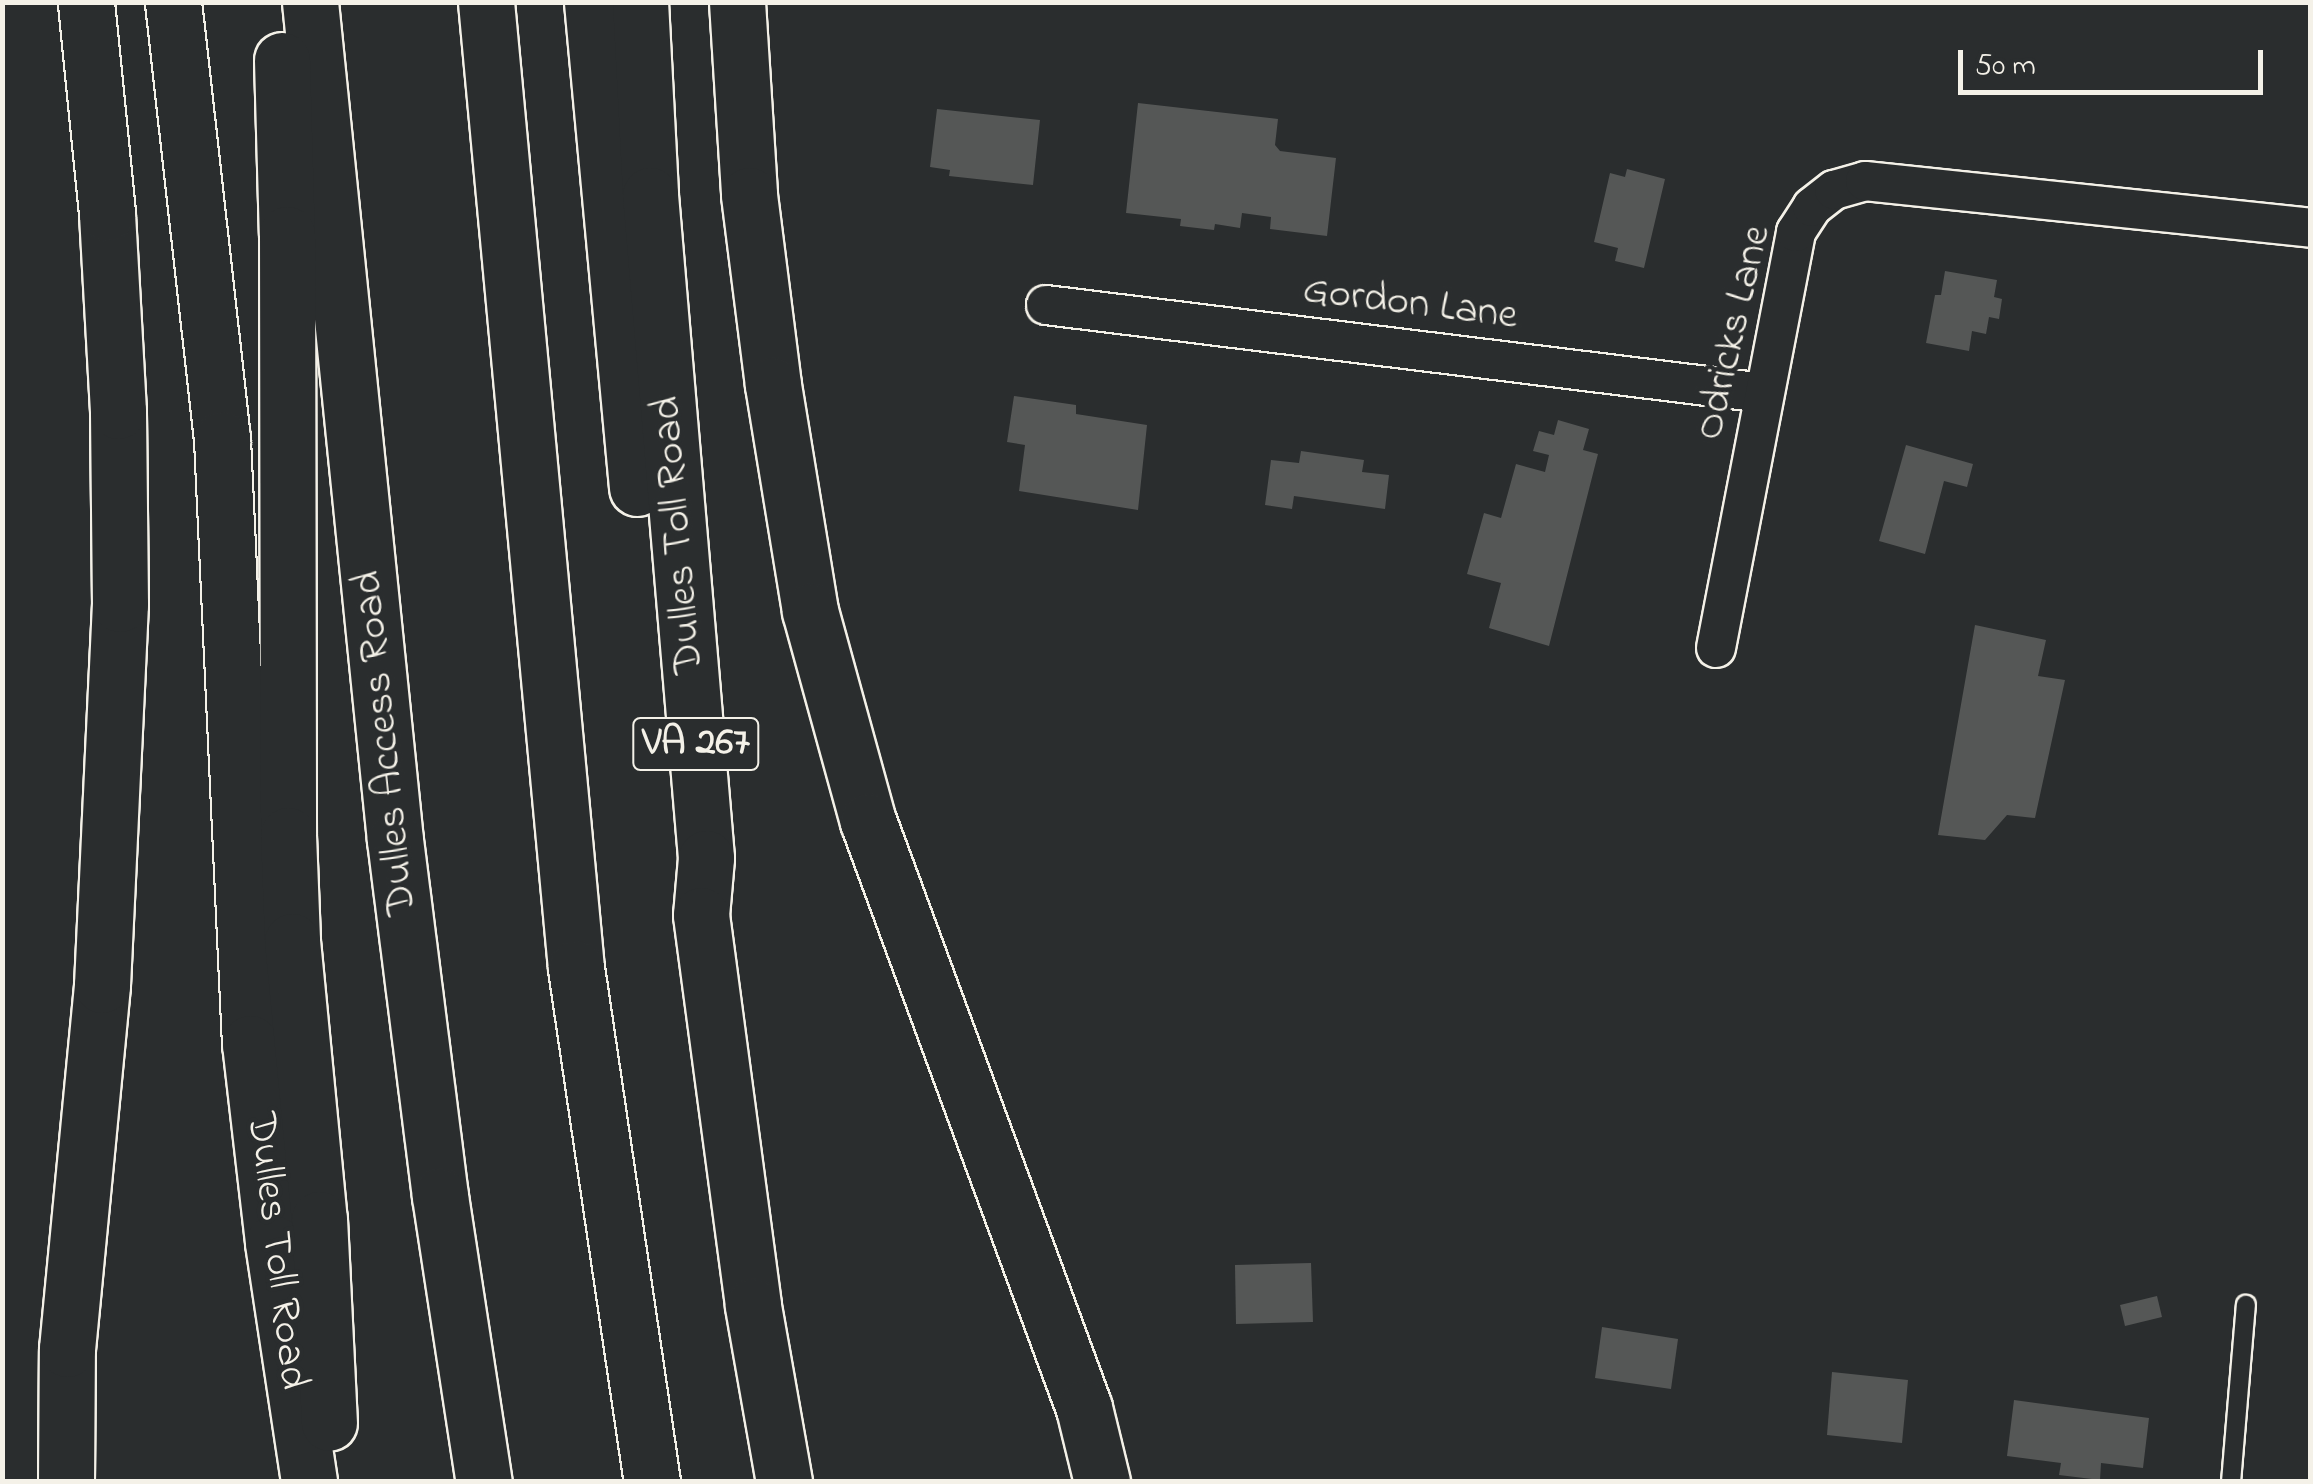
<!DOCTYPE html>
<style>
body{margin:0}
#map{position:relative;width:2313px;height:1484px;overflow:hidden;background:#2a2d2e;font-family:"Indie Flower",sans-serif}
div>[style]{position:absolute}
.building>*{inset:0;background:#555756}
.roads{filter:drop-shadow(2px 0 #f4f1e8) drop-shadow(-2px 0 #f4f1e8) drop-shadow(0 2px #f4f1e8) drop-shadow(0 -2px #f4f1e8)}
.service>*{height:18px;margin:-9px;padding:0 9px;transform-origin:9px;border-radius:9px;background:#2a2d2e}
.minor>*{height:38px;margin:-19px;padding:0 19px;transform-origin:19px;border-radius:19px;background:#2a2d2e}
.motorway>*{height:55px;margin:-27.5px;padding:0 27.5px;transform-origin:27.5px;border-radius:27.5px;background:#2a2d2e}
span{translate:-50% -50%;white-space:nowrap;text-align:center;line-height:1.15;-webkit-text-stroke:9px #2a2d2e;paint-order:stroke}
.shield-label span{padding:2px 8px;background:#2a2d2e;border:2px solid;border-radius:8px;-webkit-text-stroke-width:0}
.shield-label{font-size:40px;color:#f4f1e8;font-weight:700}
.street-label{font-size:42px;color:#f4f1e8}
.frame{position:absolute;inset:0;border:5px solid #f4f1e8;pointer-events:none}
.scale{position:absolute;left:1958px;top:50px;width:305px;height:45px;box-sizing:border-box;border:5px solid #f4f1e8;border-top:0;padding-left:12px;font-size:30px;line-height:35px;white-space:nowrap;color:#f4f1e8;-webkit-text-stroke:8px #2a2d2e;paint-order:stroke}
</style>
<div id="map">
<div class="building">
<div style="clip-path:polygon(1138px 103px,1278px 119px,1275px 145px,1280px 151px,1336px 158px,1327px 236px,1270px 229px,1271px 217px,1242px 213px,1240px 228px,1215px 224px,1214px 230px,1180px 226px,1181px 219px,1126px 213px)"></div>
<div style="clip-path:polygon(937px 109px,1040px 120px,1033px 185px,949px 176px,950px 170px,930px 167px)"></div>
<div style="clip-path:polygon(1627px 169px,1665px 179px,1644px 268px,1615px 261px,1618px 248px,1594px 242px,1610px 173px,1625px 177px)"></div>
<div style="clip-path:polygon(1945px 271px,1997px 280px,1994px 297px,2002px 299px,1999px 319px,1989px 317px,1986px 334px,1972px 331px,1969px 351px,1926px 343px,1935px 295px,1941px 295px)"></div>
<div style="clip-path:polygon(1014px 396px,1076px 405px,1076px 414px,1147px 425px,1138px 510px,1019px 491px,1025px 445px,1007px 442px)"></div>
<div style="clip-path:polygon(1558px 420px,1589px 429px,1583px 450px,1598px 454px,1549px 646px,1489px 628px,1501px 583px,1467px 574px,1484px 513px,1501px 518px,1516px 464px,1545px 472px,1549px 455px,1533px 451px,1539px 431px,1554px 435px)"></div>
<div style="clip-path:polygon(1906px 445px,1973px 464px,1967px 487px,1944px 481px,1925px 554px,1879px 541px)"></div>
<div style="clip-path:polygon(1301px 451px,1364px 460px,1362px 472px,1389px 475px,1385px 509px,1294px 496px,1292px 509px,1265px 505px,1271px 460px,1299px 463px)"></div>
<div style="clip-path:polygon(1975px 625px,2046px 640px,2038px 676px,2065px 680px,2035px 818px,2007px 815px,1985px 840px,1938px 835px)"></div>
<div style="clip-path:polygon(1311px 1263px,1313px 1322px,1236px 1324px,1235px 1265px)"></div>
<div style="clip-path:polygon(2157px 1296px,2162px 1317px,2125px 1326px,2120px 1305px)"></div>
<div style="clip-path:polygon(1602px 1327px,1678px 1339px,1671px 1389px,1595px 1378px)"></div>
<div style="clip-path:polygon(1832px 1372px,1908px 1380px,1902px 1443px,1827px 1435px)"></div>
<div style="clip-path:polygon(2014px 1400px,2149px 1418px,2143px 1468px,2101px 1463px,2100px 1480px,2059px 1475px,2061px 1463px,2007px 1456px)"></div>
</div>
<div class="roads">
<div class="service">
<div style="left:2231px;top:1482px;width:178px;rotate:-85.2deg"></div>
</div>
<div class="minor">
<div style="left:1046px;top:305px;width:723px;rotate:6.99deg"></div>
<div style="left:1716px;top:648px;width:424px;rotate:-79.1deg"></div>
<div style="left:1796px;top:232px;width:30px;rotate:-57deg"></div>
<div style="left:1812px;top:207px;width:28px;rotate:-38deg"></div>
<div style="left:1834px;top:190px;width:32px;rotate:-16deg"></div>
<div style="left:1865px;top:181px;width:447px;rotate:6deg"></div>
</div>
<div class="motorway">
<div style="left:173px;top:2px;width:440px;rotate:83.6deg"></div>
<div style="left:222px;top:439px;width:605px;rotate:87.35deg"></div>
<div style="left:250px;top:1043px;width:201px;rotate:83.4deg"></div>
<div style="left:273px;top:1243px;width:242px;rotate:81.4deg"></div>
<div style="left:310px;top:2px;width:842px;rotate:84.21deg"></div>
<div style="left:395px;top:840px;width:359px;rotate:82.8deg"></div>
<div style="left:440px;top:1196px;width:289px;rotate:81.3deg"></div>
<div style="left:486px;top:2px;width:970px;rotate:84.68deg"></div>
<div style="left:576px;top:968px;width:520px;rotate:81.59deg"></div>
<div style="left:592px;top:2px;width:488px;rotate:84.7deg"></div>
<div style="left:640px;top:2px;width:193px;rotate:87deg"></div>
<div style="left:650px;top:195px;width:665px;rotate:85.17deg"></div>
<div style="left:706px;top:858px;width:57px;rotate:95deg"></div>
<div style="left:701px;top:915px;width:394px;rotate:82.4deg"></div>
<div style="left:753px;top:1306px;width:179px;rotate:80deg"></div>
<div style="left:737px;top:2px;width:193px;rotate:86.4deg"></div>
<div style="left:749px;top:195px;width:192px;rotate:82.8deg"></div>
<div style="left:773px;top:385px;width:229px;rotate:80.7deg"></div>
<div style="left:810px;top:611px;width:218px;rotate:74.6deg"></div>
<div style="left:868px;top:821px;width:625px;rotate:69.8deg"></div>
<div style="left:1084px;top:1408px;width:76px;rotate:76.3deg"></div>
<div style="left:282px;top:60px;width:174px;rotate:88.4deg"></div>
<div style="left:287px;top:234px;width:601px;rotate:89.9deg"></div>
<div style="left:288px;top:835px;width:106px;rotate:87.8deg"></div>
<div style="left:292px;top:941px;width:279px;rotate:84.5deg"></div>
<div style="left:319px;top:1219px;width:204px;rotate:87.2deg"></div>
<div style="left:66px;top:1482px;width:133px;rotate:-89.6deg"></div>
<div style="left:67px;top:1349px;width:366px;rotate:-84.5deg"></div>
<div style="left:102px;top:985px;width:381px;rotate:-87.3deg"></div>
<div style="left:120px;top:604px;width:193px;rotate:-90.6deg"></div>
<div style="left:118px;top:411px;width:198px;rotate:-93.2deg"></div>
<div style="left:107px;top:213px;width:212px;rotate:-95.7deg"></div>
</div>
</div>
<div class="shield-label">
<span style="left:696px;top:744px">VA 267</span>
</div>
<div class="street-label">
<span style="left:1410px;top:304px;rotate:7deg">Gordon Lane</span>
<span style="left:1734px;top:333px;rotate:-77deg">Odricks Lane</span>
<span style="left:679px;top:535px;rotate:-95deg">Dulles Toll Road</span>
<span style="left:386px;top:743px;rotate:-96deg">Dulles Access Road</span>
<span style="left:276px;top:1251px;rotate:83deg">Dulles Toll Road</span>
</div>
<div class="frame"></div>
<div class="scale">50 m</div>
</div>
